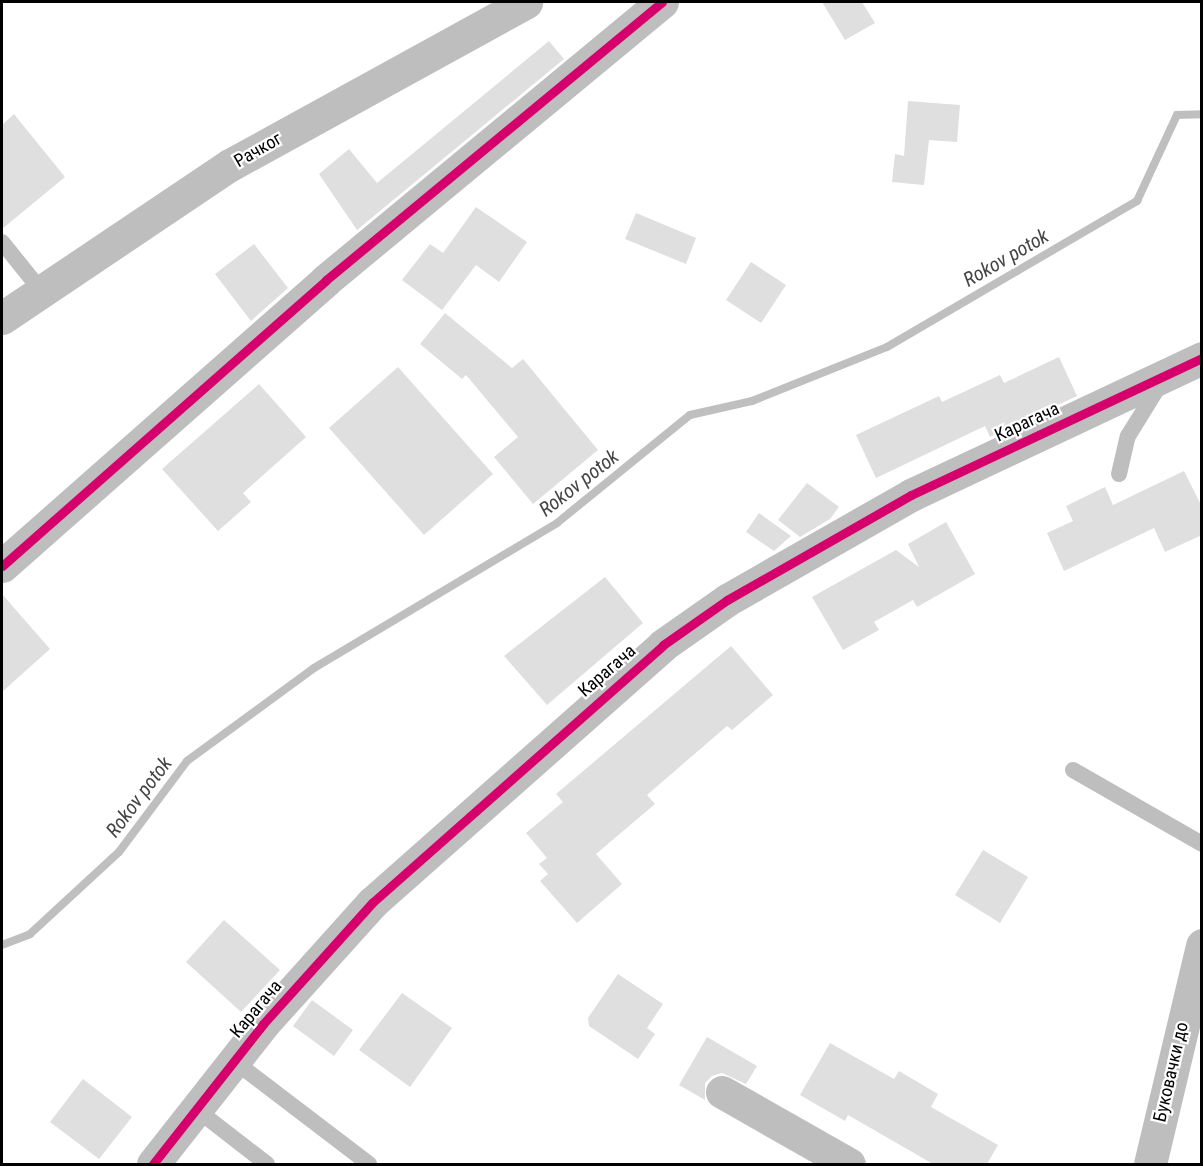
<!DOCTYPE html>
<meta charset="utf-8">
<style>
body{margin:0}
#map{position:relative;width:1203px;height:1166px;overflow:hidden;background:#fff;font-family:"Roboto Condensed",sans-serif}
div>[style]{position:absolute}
.stream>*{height:8px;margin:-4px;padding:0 4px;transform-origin:4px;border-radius:4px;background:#bfbfbf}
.building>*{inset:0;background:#dfdfdf}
.service>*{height:16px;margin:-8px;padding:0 8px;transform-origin:8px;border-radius:8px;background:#bebebe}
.minor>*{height:33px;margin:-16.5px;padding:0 16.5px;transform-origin:16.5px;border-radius:16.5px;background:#bebebe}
.primary>*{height:33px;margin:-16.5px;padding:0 16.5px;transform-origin:16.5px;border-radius:16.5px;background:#bebebe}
.cycleway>*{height:9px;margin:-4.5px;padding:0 4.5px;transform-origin:4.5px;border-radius:4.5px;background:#d6006c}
span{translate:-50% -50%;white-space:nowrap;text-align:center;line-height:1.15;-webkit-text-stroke:4.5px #fff;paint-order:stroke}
.street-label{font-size:18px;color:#000}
.water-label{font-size:20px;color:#444;font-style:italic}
.frame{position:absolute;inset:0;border:3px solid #000;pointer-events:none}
</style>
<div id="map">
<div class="stream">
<div style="left:2px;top:945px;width:30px;rotate:-21deg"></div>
<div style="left:30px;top:934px;width:121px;rotate:-42.7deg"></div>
<div style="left:119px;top:852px;width:114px;rotate:-53.2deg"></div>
<div style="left:187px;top:761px;width:157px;rotate:-36.2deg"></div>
<div style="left:314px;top:668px;width:283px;rotate:-30.8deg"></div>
<div style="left:557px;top:523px;width:171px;rotate:-39.1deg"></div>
<div style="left:690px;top:415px;width:64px;rotate:-12.7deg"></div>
<div style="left:752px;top:401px;width:145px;rotate:-21.8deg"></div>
<div style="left:887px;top:347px;width:290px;rotate:-30.3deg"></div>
<div style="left:1137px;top:201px;width:95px;rotate:-65.1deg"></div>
<div style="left:1177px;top:115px;width:25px;rotate:-2deg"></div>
</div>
<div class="building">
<div style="clip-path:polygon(822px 2px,862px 2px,875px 23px,845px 40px)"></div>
<div style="clip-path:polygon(549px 41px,564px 59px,357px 230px,319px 174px,349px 149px,377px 183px)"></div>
<div style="clip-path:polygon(908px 101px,960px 105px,957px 142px,929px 140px,924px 185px,892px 182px,895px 154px,904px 156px)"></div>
<div style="clip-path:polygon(14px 114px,65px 177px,2px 229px,2px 125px)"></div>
<div style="clip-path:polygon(476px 207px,527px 242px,499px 282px,476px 265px,442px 310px,402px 280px,430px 244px,443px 253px)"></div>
<div style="clip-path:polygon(636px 213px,696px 238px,686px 264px,625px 239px)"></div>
<div style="clip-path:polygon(254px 244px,288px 288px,251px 321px,215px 274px)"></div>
<div style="clip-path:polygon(751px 262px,786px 285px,761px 323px,726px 300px)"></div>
<div style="clip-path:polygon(445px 313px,512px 368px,523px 359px,598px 450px,533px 504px,494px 457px,518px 437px,466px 375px,462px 379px,420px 344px)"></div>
<div style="clip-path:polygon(1059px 357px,1077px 396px,990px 437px,985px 426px,876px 478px,856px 435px,939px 396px,942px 402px,1000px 375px,1004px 383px)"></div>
<div style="clip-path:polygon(398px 367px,493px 474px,424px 535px,329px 428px)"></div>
<div style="clip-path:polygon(259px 384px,306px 437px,243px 493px,251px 502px,218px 531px,162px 469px)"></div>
<div style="clip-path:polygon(1184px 471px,1202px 507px,1202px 535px,1165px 552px,1154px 528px,1064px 571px,1047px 533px,1073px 521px,1066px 506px,1105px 487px,1113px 505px)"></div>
<div style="clip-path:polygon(807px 483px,839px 507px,830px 519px,800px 537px,778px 520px)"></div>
<div style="clip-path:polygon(759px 513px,791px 536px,774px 551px,746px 532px)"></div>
<div style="clip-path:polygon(946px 522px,975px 574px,917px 607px,913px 600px,874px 622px,879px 630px,843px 650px,812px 597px,896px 550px,919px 567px,908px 544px)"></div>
<div style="clip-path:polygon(605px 577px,643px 623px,547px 705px,504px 656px)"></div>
<div style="clip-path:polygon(2px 594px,50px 649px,2px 692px)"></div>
<div style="clip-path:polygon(731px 646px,773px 695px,732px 730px,727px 726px,647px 795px,655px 804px,596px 854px,622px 884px,577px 923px,540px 881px,548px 874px,539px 864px,547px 858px,526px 833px,563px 802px,556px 794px)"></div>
<div style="clip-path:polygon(983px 850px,1028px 877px,1000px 923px,955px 895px)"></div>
<div style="clip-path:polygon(224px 920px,280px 970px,241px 1012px,186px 962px)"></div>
<div style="clip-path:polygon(618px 974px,663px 1004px,647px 1028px,655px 1034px,638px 1059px,589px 1026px,588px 1018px)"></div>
<div style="clip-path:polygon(402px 993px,452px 1028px,410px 1087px,359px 1050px)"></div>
<div style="clip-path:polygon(312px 1000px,353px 1030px,334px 1056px,293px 1026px)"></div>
<div style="clip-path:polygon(707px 1037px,757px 1066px,746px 1084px,722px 1073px,712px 1076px,705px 1083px,705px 1100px,679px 1085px)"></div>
<div style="clip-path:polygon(830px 1043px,894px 1079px,899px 1071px,938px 1094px,931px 1107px,998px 1145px,987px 1164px,933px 1164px,848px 1115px,845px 1121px,800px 1095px)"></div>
<div style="clip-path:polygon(83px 1079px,132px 1117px,99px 1159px,50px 1122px)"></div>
</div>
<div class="service">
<div style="left:2px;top:242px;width:59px;rotate:51.2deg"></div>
<div style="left:1119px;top:474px;width:39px;rotate:-77deg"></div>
<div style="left:1128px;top:436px;width:59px;rotate:-58.2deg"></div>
<div style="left:1073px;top:770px;width:149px;rotate:29.8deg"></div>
<div style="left:234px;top:1061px;width:170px;rotate:37.3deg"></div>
<div style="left:196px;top:1109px;width:90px;rotate:37.8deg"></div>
</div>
<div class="minor">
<div style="left:2px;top:566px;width:432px;rotate:-41.4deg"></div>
<div style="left:326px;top:280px;width:436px;rotate:-39.6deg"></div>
<div style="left:722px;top:1092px;width:146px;rotate:29.6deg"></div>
<div style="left:153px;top:1164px;width:178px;rotate:-51.8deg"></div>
<div style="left:263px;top:1024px;width:164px;rotate:-48deg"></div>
<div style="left:373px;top:902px;width:387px;rotate:-41.5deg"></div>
<div style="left:663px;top:645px;width:78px;rotate:-35.1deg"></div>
<div style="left:727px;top:600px;width:212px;rotate:-29.7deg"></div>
<div style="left:911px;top:495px;width:322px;rotate:-25.2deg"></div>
<div style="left:1150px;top:1164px;width:225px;rotate:-76.6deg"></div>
</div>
<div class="primary">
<div style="left:2px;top:318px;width:275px;rotate:-33.9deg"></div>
<div style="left:230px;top:165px;width:338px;rotate:-28.8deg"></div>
</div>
<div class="cycleway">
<div style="left:2px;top:566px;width:432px;rotate:-41.4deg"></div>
<div style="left:326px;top:280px;width:436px;rotate:-39.6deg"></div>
<div style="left:153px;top:1164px;width:178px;rotate:-51.8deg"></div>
<div style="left:263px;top:1024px;width:164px;rotate:-48deg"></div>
<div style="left:373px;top:902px;width:387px;rotate:-41.5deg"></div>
<div style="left:663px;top:645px;width:78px;rotate:-35.1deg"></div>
<div style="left:727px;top:600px;width:212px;rotate:-29.7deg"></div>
<div style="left:911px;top:495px;width:322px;rotate:-25.2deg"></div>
</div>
<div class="street-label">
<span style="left:258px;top:150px;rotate:-30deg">Рачког</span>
<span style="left:1027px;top:422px;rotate:-25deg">Карагача</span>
<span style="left:607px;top:671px;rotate:-41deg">Карагача</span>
<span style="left:256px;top:1009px;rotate:-50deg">Карагача</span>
<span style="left:1171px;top:1072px;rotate:-77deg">Буковачки до</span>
</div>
<div class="water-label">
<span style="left:1006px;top:258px;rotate:-30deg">Rokov potok</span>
<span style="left:579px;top:483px;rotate:-38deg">Rokov potok</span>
<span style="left:139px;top:797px;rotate:-53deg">Rokov potok</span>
</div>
<div class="frame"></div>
</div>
